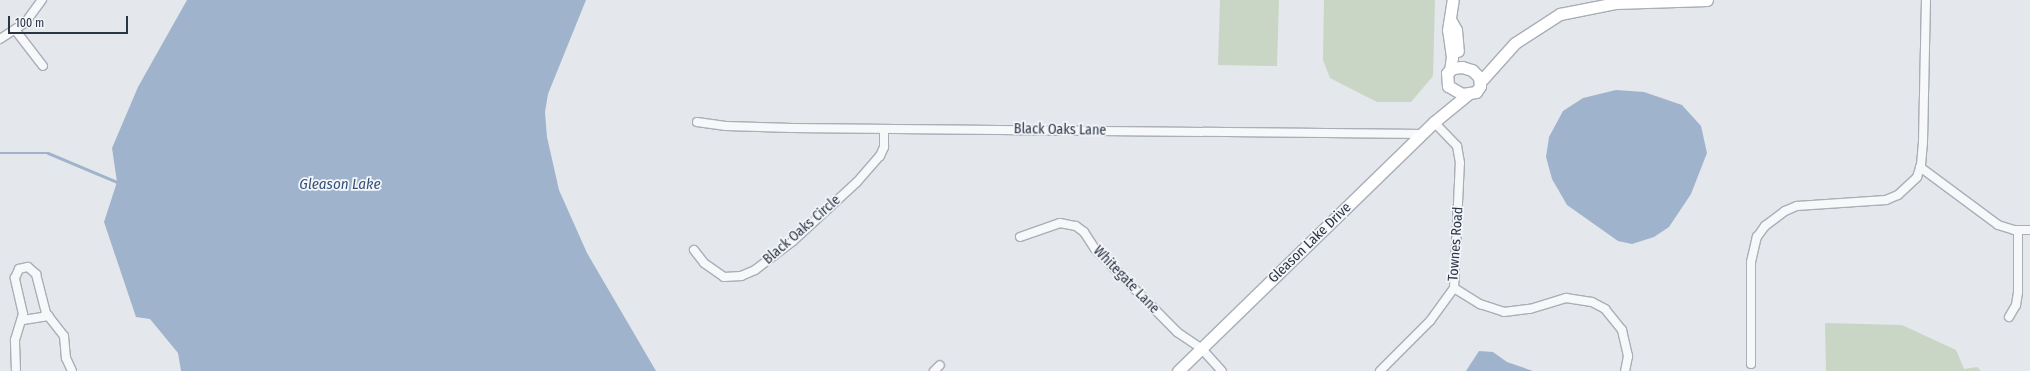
<!DOCTYPE html>
<style>
body{margin:0}
#map{position:relative;width:2030px;height:371px;overflow:hidden;background:#e4e7ec;font-family:"Fira Sans Condensed",sans-serif}
div>[style]{position:absolute}
.green>*{inset:0;background:#c9d6c5}
.water>*{inset:0;background:#9fb4cc}
.stream>*{height:2.5px;margin:-1.25px;padding:0 1.25px;transform-origin:1.25px;border-radius:1.25px;background:#9fb4cc}
.roads{filter:drop-shadow(1px 0 #a9aeb7) drop-shadow(-1px 0 #a9aeb7) drop-shadow(0 1px #a9aeb7) drop-shadow(0 -1px #a9aeb7)}
.minor>*{height:8px;margin:-4px;padding:0 4px;transform-origin:4px;border-radius:4px;background:#f7f8fa}
.secondary>*{height:11px;margin:-5.5px;padding:0 5.5px;transform-origin:5.5px;border-radius:5.5px;background:#fff}
span{translate:-50% -50%;white-space:nowrap;text-align:center;line-height:1.15;-webkit-text-stroke:3.5px #f4f6f9;paint-order:stroke}
.street-label{font-size:14px;color:#2b3445}
.water-label{font-size:15px;color:#34527a;font-style:italic}
.scale{position:absolute;left:8px;top:16px;width:120px;height:18px;box-sizing:border-box;border:2px solid #2b3445;border-top:0;padding-left:5px;font-size:12px;line-height:14px;white-space:nowrap;color:#2b3445;-webkit-text-stroke:3px #f4f6f9;paint-order:stroke}
</style>
<div id="map">
<div class="green">
<div style="clip-path:polygon(1220px 0,1279px 0,1277px 66px,1218px 65px)"></div>
<div style="clip-path:polygon(1324px 0,1435px 0,1433px 76px,1411px 102px,1377px 102px,1330px 78px,1323px 60px)"></div>
<div style="clip-path:polygon(1825px 323px,1902px 325px,1956px 350px,1964px 369px,1977px 367px,1981px 371px,1826px 371px)"></div>
</div>
<div class="water">
<div style="clip-path:polygon(187px 0,586px 0,548px 94px,545px 112px,547px 137px,559px 190px,587px 253px,656px 371px,181px 371px,178px 353px,150px 319px,136px 317px,104px 222px,117px 182px,112px 148px,138px 87px)"></div>
<div style="clip-path:polygon(1616px 90px,1644px 92px,1682px 105px,1701px 126px,1707px 153px,1691px 194px,1669px 227px,1654px 237px,1632px 244px,1618px 241px,1567px 205px,1552px 179px,1546px 157px,1549px 137px,1563px 111px,1583px 98px)"></div>
<div style="clip-path:polygon(1479px 351px,1493px 352px,1507px 362px,1533px 371px,1466px 371px)"></div>
</div>
<div class="stream">
<div style="left:0;top:153px;width:48px"></div>
<div style="left:48px;top:153px;width:75px;rotate:22.8deg"></div>
</div>
<div class="roads">
<div class="minor">
<div style="left:16px;top:31px;width:44px;rotate:52.4deg"></div>
<div style="left:0;top:39px;width:30px;rotate:-33deg"></div>
<div style="left:25px;top:23px;width:29px;rotate:-54deg"></div>
<div style="left:697px;top:122px;width:29px;rotate:8deg"></div>
<div style="left:726px;top:126px;width:66px;rotate:1.7deg"></div>
<div style="left:792px;top:128px;width:632px;rotate:0.54deg"></div>
<div style="left:1920px;top:167px;width:97px;rotate:36.6deg"></div>
<div style="left:1998px;top:225px;width:17px;rotate:17deg"></div>
<div style="left:2014px;top:230px;width:16px"></div>
<div style="left:1020px;top:237px;width:42px;rotate:-19.3deg"></div>
<div style="left:1060px;top:223px;width:16px;rotate:11deg"></div>
<div style="left:1076px;top:226px;width:10px;rotate:37deg"></div>
<div style="left:1084px;top:232px;width:20px;rotate:57deg"></div>
<div style="left:1095px;top:249px;width:117px;rotate:45.3deg"></div>
<div style="left:1177px;top:332px;width:29px;rotate:34deg"></div>
<div style="left:1201px;top:348px;width:31px;rotate:48deg"></div>
<div style="left:694px;top:250px;width:16px;rotate:52deg"></div>
<div style="left:704px;top:263px;width:24px;rotate:35deg"></div>
<div style="left:724px;top:277px;width:17px;rotate:-3deg"></div>
<div style="left:741px;top:276px;width:15px;rotate:-23deg"></div>
<div style="left:755px;top:270px;width:48px;rotate:-37.3deg"></div>
<div style="left:793px;top:241px;width:87px;rotate:-42.7deg"></div>
<div style="left:857px;top:182px;width:35px;rotate:-49deg"></div>
<div style="left:880px;top:156px;width:10px;rotate:-66deg"></div>
<div style="left:884px;top:147px;width:18px;rotate:-90deg"></div>
<div style="left:1454px;top:288px;width:31px;rotate:32deg"></div>
<div style="left:1480px;top:304px;width:25px;rotate:18deg"></div>
<div style="left:1504px;top:312px;width:26px;rotate:-7deg"></div>
<div style="left:1530px;top:309px;width:38px;rotate:-17deg"></div>
<div style="left:1566px;top:298px;width:26px;rotate:9deg"></div>
<div style="left:1592px;top:302px;width:15px;rotate:28deg"></div>
<div style="left:1605px;top:309px;width:27px;rotate:51deg"></div>
<div style="left:1622px;top:330px;width:27px;rotate:77deg"></div>
<div style="left:1628px;top:356px;width:15px;rotate:101deg"></div>
<div style="left:2009px;top:317px;width:14px;rotate:-60deg"></div>
<div style="left:2016px;top:305px;width:13px;rotate:-81deg"></div>
<div style="left:2018px;top:292px;width:62px;rotate:-90deg"></div>
<div style="left:23px;top:320px;width:26px;rotate:-9deg"></div>
<div style="left:1751px;top:364px;width:102px;rotate:-90deg"></div>
<div style="left:1751px;top:262px;width:26px;rotate:-77deg"></div>
<div style="left:1757px;top:237px;width:14px;rotate:-54deg"></div>
<div style="left:1765px;top:226px;width:25px;rotate:-37deg"></div>
<div style="left:1785px;top:211px;width:13px;rotate:-23deg"></div>
<div style="left:1797px;top:206px;width:89px;rotate:-3.9deg"></div>
<div style="left:1886px;top:200px;width:13px;rotate:-23deg"></div>
<div style="left:1898px;top:195px;width:26px;rotate:-43deg"></div>
<div style="left:1917px;top:177px;width:13px;rotate:-72deg"></div>
<div style="left:1921px;top:165px;width:23px;rotate:-85deg"></div>
<div style="left:1923px;top:142px;width:142px;rotate:-88.8deg"></div>
<div style="left:16px;top:371px;width:31px;rotate:-92deg"></div>
<div style="left:15px;top:340px;width:27px;rotate:-73deg"></div>
<div style="left:23px;top:314px;width:37px;rotate:-103deg"></div>
<div style="left:15px;top:278px;width:10px;rotate:-66deg"></div>
<div style="left:19px;top:269px;width:9px;rotate:-13deg"></div>
<div style="left:28px;top:267px;width:11px;rotate:41deg"></div>
<div style="left:36px;top:274px;width:40px;rotate:75.6deg"></div>
<div style="left:46px;top:313px;width:29px;rotate:52deg"></div>
<div style="left:64px;top:336px;width:22px;rotate:85deg"></div>
<div style="left:66px;top:358px;width:14px;rotate:65deg"></div>
<div style="left:934px;top:371px;width:8px;rotate:-45deg"></div>
<div style="left:1380px;top:371px;width:71px;rotate:-45deg"></div>
<div style="left:1430px;top:321px;width:41px;rotate:-54deg"></div>
<div style="left:1454px;top:288px;width:125px;rotate:-87.3deg"></div>
<div style="left:1460px;top:163px;width:17px;rotate:-100deg"></div>
<div style="left:1457px;top:146px;width:33px;rotate:-134deg"></div>
</div>
<div class="secondary">
<div style="left:1451px;top:21px;width:10px;rotate:61deg"></div>
<div style="left:1456px;top:30px;width:21px;rotate:85deg"></div>
<div style="left:1462px;top:67px;width:10px;rotate:17deg"></div>
<div style="left:1472px;top:70px;width:10px;rotate:45deg"></div>
<div style="left:1479px;top:77px;width:9px;rotate:84deg"></div>
<div style="left:1480px;top:86px;width:7px;rotate:124deg"></div>
<div style="left:1476px;top:92px;width:14px;rotate:172deg"></div>
<div style="left:1462px;top:94px;width:16px;rotate:-150deg"></div>
<div style="left:1448px;top:86px;width:13px;rotate:-94deg"></div>
<div style="left:1447px;top:73px;width:8px;rotate:-40deg"></div>
<div style="left:1453px;top:68px;width:9px;rotate:-6deg"></div>
<div style="left:1450px;top:70px;width:13px;rotate:-81deg"></div>
<div style="left:1452px;top:57px;width:27px;rotate:-98deg"></div>
<div style="left:1448px;top:30px;width:30px;rotate:-81deg"></div>
<div style="left:1480px;top:82px;width:52px;rotate:-48.1deg"></div>
<div style="left:1515px;top:43px;width:54px;rotate:-32.8deg"></div>
<div style="left:1560px;top:14px;width:56px;rotate:-11.3deg"></div>
<div style="left:1615px;top:3px;width:92px;rotate:-1.9deg"></div>
<div style="left:1178px;top:371px;width:357px;rotate:-44.2deg"></div>
<div style="left:1434px;top:122px;width:43px;rotate:-39.3deg"></div>
</div>
</div>
<div class="street-label">
<span style="left:1060px;top:130px;rotate:1deg">Black Oaks Lane</span>
<span style="left:802px;top:230px;rotate:-41deg">Black Oaks Circle</span>
<span style="left:1310px;top:243px;rotate:-44deg">Gleason Lake Drive</span>
<span style="left:1456px;top:244px;rotate:-86deg">Townes Road</span>
<span style="left:1126px;top:280px;rotate:46deg">Whitegate Lane</span>
</div>
<div class="water-label">
<span style="left:340px;top:185px">Gleason Lake</span>
</div>
<div class="scale">100 m</div>
</div>
